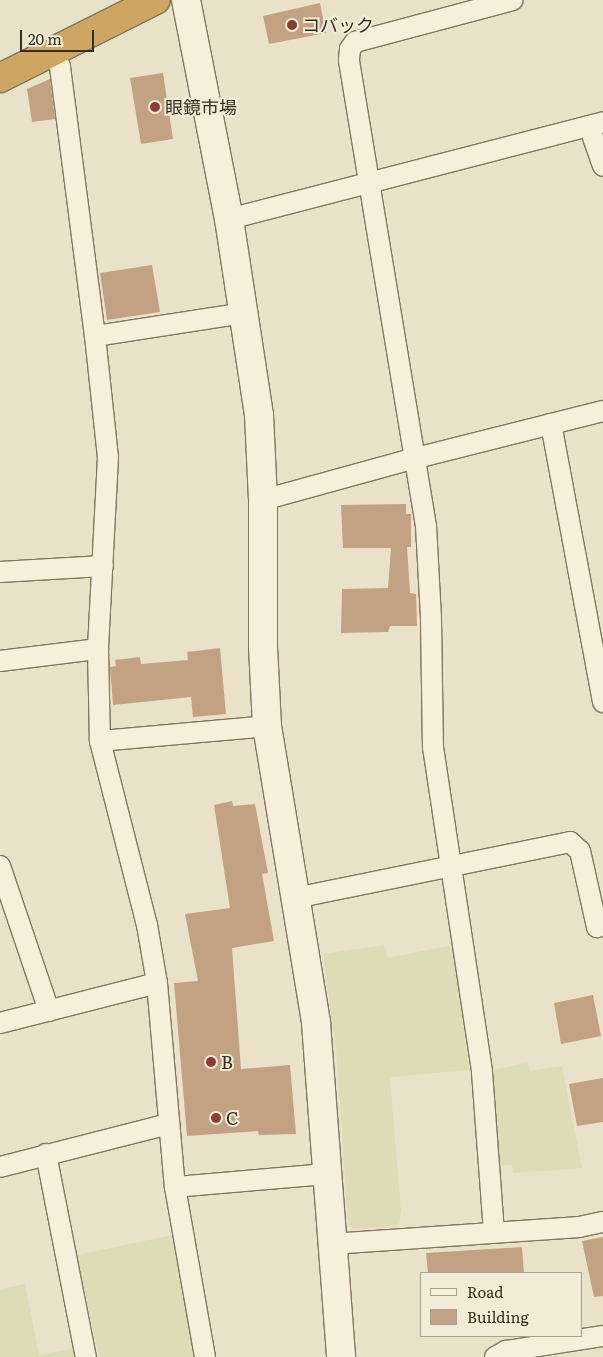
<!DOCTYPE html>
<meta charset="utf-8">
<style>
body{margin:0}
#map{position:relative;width:603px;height:1357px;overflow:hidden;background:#eae2c8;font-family:Literata,"Noto Sans JP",serif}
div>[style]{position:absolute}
.farmland>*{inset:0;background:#dedbb7}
.building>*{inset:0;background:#c3a283}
.roads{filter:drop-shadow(1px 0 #84755f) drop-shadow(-1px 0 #84755f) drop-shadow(0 1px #84755f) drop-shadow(0 -1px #84755f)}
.street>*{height:20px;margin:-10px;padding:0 10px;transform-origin:10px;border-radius:10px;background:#f5efdb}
.secondary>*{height:28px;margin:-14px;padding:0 14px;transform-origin:14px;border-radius:14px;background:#f5efdb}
.highway>*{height:28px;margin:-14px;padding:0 14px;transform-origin:14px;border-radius:14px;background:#cea763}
.dots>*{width:14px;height:14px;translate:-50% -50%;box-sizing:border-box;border:2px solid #f2ecd7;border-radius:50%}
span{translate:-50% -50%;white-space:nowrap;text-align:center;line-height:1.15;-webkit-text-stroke:4px #f2ecd7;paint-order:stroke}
.poi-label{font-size:18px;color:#362d21}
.left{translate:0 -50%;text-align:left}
.legend{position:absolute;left:420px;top:1272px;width:162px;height:65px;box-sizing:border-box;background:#f2ecd7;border:1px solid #a7a08e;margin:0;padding:6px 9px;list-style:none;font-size:15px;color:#362d21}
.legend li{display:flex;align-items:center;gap:10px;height:25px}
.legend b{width:25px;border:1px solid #a7a08e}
.scale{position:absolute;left:20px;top:30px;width:74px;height:22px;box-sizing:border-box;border:2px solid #362d21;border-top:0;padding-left:6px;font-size:15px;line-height:18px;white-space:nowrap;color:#362d21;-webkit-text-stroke:4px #f2ecd7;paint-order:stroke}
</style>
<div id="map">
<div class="farmland">
<div style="clip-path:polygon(384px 945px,387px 958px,453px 945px,469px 1070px,390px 1077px,401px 1209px,399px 1226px,353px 1229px,348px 1223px,336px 1048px,323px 954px)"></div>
<div style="clip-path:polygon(527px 1063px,530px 1071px,562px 1066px,582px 1168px,513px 1173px,512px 1165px,500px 1166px,492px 1070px)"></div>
<div style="clip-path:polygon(172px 1235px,196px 1357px,99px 1357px,77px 1255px)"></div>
<div style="clip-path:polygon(25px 1284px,39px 1355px,76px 1348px,77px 1357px,0 1357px,0 1289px)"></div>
</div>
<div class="building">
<div style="clip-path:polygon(320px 3px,326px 33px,269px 44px,263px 16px)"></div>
<div style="clip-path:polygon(163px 73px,173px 139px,141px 144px,130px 78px)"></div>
<div style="clip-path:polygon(50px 79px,55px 119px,32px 122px,27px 89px)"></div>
<div style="clip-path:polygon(152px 265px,160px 312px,107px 320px,100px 273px)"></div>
<div style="clip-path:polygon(406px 504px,406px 514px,411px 514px,411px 547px,407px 547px,410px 593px,416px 594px,417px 626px,390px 626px,388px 632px,341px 633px,342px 589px,388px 588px,391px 548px,343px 548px,341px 505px)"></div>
<div style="clip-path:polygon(220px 648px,226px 714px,193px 717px,191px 697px,113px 705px,110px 667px,116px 666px,115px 660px,140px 657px,141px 664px,188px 660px,187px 652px)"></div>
<div style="clip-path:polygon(232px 801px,233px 806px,255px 804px,268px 873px,262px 874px,274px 941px,232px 948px,241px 1069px,290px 1065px,296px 1134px,259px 1135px,258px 1131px,187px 1136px,174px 983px,198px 981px,185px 914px,230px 908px,214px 805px)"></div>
<div style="clip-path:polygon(593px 995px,601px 1036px,561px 1044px,554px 1003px)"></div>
<div style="clip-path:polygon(603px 1078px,603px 1122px,577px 1126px,569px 1084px)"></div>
<div style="clip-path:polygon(603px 1237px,603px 1296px,594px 1297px,582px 1241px)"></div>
<div style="clip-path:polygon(522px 1247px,524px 1273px,428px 1273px,426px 1253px)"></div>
</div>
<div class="roads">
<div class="street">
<div style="left:54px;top:51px;width:17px;rotate:69deg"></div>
<div style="left:60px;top:67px;width:271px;rotate:82.6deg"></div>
<div style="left:95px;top:336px;width:122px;rotate:83.9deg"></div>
<div style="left:108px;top:457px;width:192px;rotate:93deg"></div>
<div style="left:98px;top:649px;width:92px;rotate:88.8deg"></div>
<div style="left:100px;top:741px;width:190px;rotate:75.7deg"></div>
<div style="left:147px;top:925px;width:59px;rotate:80.2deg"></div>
<div style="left:157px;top:983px;width:205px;rotate:85deg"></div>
<div style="left:175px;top:1187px;width:173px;rotate:80deg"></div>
<div style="left:589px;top:126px;width:42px;rotate:70.7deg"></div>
<div style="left:229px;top:219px;width:386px;rotate:-14.5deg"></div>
<div style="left:95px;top:336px;width:150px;rotate:-8.8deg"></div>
<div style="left:551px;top:424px;width:283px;rotate:79.4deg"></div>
<div style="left:263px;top:500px;width:159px;rotate:-15.4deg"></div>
<div style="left:416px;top:458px;width:193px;rotate:-14.1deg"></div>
<div style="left:0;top:572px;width:103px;rotate:-3.3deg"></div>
<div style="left:0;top:661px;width:99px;rotate:-7deg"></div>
<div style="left:100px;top:741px;width:168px;rotate:-5.1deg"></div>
<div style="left:0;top:866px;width:153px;rotate:71.3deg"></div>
<div style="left:295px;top:898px;width:281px;rotate:-11.5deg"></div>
<div style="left:570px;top:842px;width:13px;rotate:42deg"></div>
<div style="left:580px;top:851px;width:78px;rotate:77.4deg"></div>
<div style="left:597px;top:927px;width:6px;rotate:-18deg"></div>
<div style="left:0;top:1023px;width:162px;rotate:-14.3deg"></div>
<div style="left:46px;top:1154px;width:207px;rotate:78.9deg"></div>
<div style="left:0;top:1167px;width:174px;rotate:-14.3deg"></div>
<div style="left:175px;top:1187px;width:153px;rotate:-4.9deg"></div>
<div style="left:494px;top:1232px;width:161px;rotate:-94.3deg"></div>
<div style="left:482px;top:1071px;width:327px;rotate:-98.6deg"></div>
<div style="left:433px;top:748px;width:130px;rotate:-90.9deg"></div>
<div style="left:431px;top:618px;width:92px;rotate:-93.1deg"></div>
<div style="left:426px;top:526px;width:472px;rotate:-99.4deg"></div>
<div style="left:349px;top:60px;width:11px;rotate:-85deg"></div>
<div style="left:350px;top:49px;width:9px;rotate:-54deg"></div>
<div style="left:355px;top:42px;width:163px;rotate:-14.9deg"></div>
<div style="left:331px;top:1244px;width:249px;rotate:-3.9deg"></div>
<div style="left:579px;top:1227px;width:25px;rotate:-12deg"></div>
<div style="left:495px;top:1357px;width:13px;rotate:-29deg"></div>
<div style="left:506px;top:1351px;width:98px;rotate:-8.8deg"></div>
</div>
<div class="secondary">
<div style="left:186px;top:0;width:223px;rotate:78.9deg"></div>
<div style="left:229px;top:219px;width:198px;rotate:81.3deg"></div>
<div style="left:259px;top:415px;width:85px;rotate:87.3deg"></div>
<div style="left:263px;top:500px;width:147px;rotate:90deg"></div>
<div style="left:263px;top:647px;width:79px;rotate:87.1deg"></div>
<div style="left:267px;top:726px;width:301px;rotate:80.6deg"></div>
<div style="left:316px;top:1023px;width:335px;rotate:85.7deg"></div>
</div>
<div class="highway">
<div style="left:0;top:78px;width:174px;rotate:-26.6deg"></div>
</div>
</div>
<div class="dots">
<div style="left:292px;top:25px;background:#8c3b36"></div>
<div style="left:155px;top:107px;background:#8c3b36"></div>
<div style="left:211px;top:1062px;background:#8c3b36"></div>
<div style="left:216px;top:1118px;background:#8c3b36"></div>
</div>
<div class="poi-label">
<span class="left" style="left:302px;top:25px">コバック</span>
<span class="left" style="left:165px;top:107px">眼鏡市場</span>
<span class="left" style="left:221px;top:1062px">B</span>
<span class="left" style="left:226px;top:1118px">C</span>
</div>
<ul class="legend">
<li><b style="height:6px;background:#f5efdb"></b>Road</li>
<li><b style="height:14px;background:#c3a283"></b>Building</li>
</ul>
<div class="scale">20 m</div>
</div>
